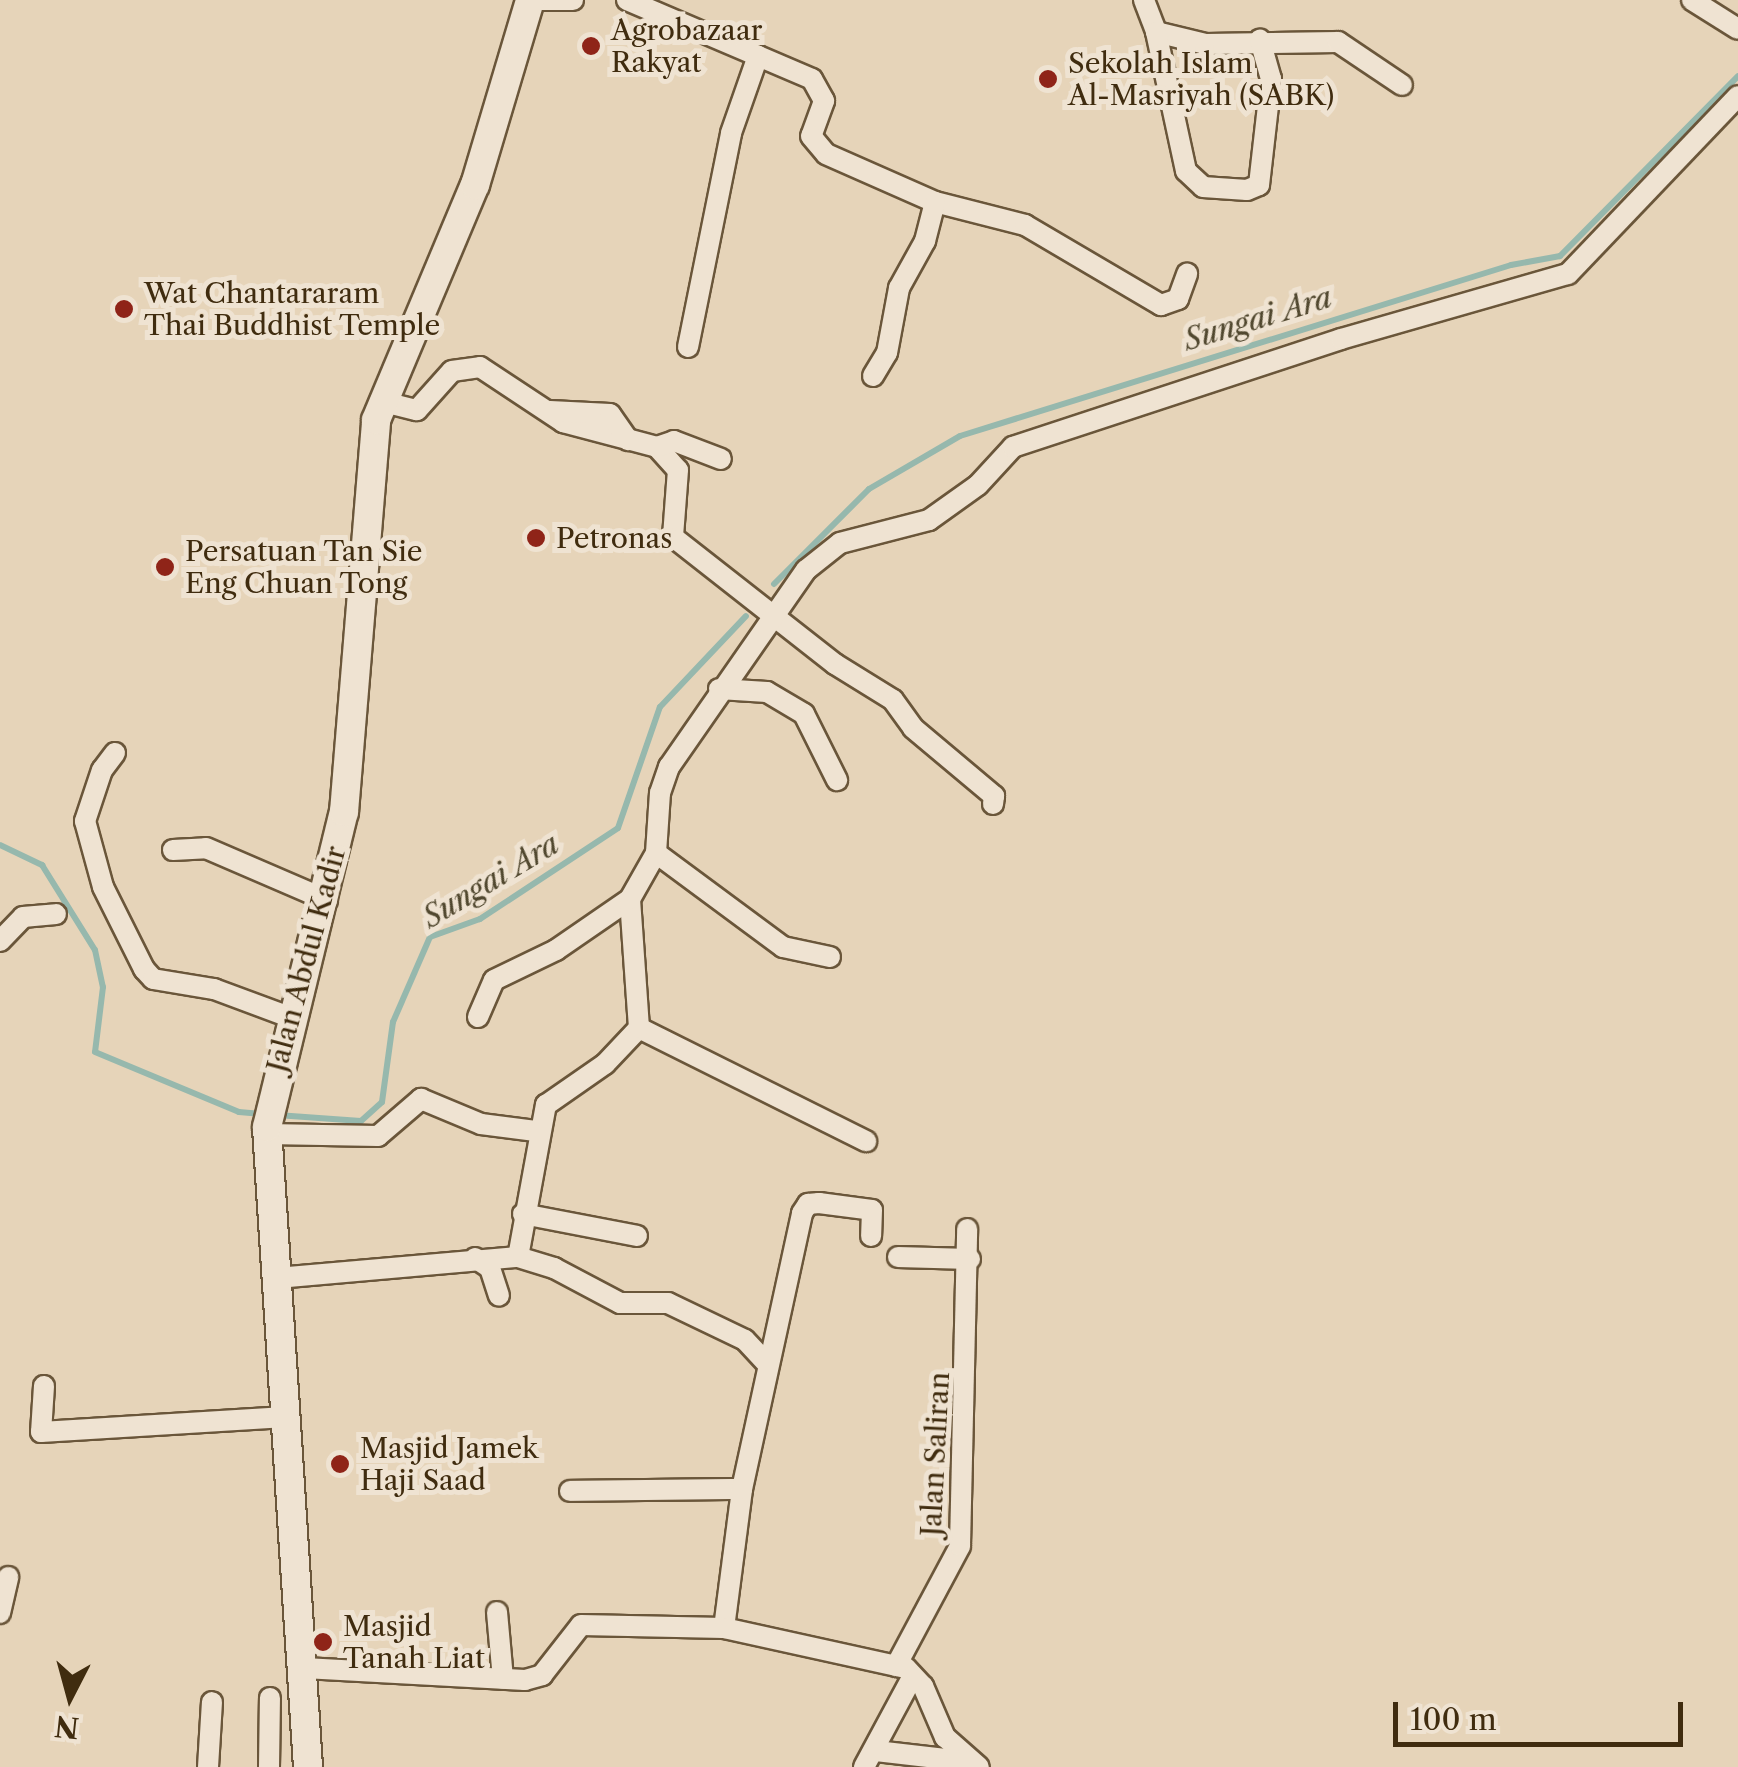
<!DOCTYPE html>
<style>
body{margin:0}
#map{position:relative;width:1738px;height:1767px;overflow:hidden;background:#e6d4b9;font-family:"Libre Caslon Text",serif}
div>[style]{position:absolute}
.stream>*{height:6px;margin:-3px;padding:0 3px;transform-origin:3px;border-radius:3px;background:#96b8ad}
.roads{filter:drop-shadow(2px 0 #6a563a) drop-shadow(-2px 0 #6a563a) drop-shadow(0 2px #6a563a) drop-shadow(0 -2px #6a563a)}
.minor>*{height:20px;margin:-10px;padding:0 10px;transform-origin:10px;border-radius:10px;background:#efe3d2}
.secondary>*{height:28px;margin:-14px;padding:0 14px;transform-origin:14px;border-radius:14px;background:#efe3d2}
.dots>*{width:28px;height:28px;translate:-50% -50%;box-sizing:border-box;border:5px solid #efe3d2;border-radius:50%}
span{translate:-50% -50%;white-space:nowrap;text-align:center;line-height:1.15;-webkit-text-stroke:10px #efe3d2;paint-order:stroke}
.poi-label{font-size:28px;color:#402c0f}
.left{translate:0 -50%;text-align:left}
.street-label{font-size:28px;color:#402c0f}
.water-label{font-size:30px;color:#51482f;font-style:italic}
.north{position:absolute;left:20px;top:1647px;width:100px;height:100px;-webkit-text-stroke:8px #efe3d2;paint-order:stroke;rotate:186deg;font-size:28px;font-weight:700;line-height:40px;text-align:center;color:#402c0f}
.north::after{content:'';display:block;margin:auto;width:35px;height:45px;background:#402c0f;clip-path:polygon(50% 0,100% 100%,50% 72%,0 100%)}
.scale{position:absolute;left:1393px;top:1702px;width:290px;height:45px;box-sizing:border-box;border:5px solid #402c0f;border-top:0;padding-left:12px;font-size:30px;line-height:35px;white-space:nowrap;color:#402c0f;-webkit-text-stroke:8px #efe3d2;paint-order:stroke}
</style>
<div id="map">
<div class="stream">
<div style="left:774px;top:584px;width:134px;rotate:-45deg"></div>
<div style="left:869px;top:489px;width:105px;rotate:-30.2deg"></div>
<div style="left:960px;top:436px;width:577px;rotate:-17.24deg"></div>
<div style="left:1511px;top:265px;width:50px;rotate:-10.4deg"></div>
<div style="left:1560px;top:256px;width:253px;rotate:-45.3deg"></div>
<div style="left:0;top:845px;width:47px;rotate:25.5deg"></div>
<div style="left:42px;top:865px;width:100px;rotate:58.1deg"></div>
<div style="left:95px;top:950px;width:38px;rotate:78deg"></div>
<div style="left:103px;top:987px;width:65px;rotate:97deg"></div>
<div style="left:95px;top:1052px;width:156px;rotate:22.6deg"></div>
<div style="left:239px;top:1112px;width:25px;rotate:5deg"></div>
<div style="left:277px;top:1115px;width:84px;rotate:4.1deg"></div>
<div style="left:361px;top:1121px;width:28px;rotate:-42deg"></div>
<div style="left:382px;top:1102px;width:81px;rotate:-82.2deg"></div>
<div style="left:393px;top:1022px;width:93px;rotate:-66.5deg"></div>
<div style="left:430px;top:937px;width:53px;rotate:-19.8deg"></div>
<div style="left:480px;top:919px;width:165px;rotate:-33.4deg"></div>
<div style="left:618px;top:828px;width:128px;rotate:-70.9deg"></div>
<div style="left:660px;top:707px;width:125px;rotate:-46.6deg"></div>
</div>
<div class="roads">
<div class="minor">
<div style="left:540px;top:0;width:33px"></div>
<div style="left:627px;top:0;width:201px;rotate:23.1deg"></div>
<div style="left:812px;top:79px;width:25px;rotate:61deg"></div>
<div style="left:824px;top:101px;width:37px;rotate:110deg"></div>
<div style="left:811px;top:136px;width:23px;rotate:50deg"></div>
<div style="left:826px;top:154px;width:119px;rotate:23.8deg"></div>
<div style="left:935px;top:202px;width:93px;rotate:14.3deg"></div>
<div style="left:1025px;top:225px;width:158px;rotate:30.5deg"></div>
<div style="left:1161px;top:305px;width:18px;rotate:-19deg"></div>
<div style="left:1178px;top:299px;width:27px;rotate:-70deg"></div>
<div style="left:1144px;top:0;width:34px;rotate:69deg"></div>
<div style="left:1156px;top:32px;width:51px;rotate:13.5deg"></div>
<div style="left:1206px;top:44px;width:132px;rotate:-0.9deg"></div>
<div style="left:1338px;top:42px;width:77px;rotate:33.9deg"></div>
<div style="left:1692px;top:0;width:54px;rotate:32.2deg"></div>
<div style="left:1156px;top:32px;width:142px;rotate:77.8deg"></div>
<div style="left:1186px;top:171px;width:23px;rotate:43deg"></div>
<div style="left:1203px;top:187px;width:44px;rotate:3.9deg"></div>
<div style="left:1247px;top:190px;width:13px;rotate:-23deg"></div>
<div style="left:1259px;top:185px;width:107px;rotate:-83.5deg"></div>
<div style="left:1271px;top:79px;width:41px;rotate:-105.8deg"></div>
<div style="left:688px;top:347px;width:218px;rotate:-78.6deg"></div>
<div style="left:731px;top:133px;width:82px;rotate:-70.7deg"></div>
<div style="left:873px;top:376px;width:27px;rotate:-59deg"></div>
<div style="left:887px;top:353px;width:66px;rotate:-79.5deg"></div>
<div style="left:899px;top:288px;width:54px;rotate:-61deg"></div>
<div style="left:925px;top:241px;width:40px;rotate:-75.6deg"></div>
<div style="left:380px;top:401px;width:38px;rotate:14deg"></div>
<div style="left:417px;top:410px;width:52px;rotate:-48.1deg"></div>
<div style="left:452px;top:371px;width:28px;rotate:-8deg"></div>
<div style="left:480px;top:367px;width:100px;rotate:33.5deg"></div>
<div style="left:563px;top:422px;width:97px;rotate:14.9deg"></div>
<div style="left:657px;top:447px;width:31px;rotate:48deg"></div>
<div style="left:678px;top:470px;width:67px;rotate:94.3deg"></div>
<div style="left:673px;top:537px;width:206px;rotate:38.1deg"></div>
<div style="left:835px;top:664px;width:68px;rotate:31.8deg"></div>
<div style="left:893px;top:700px;width:34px;rotate:54deg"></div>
<div style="left:913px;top:728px;width:106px;rotate:40deg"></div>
<div style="left:994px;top:796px;width:8px;rotate:97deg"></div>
<div style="left:550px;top:411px;width:60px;rotate:2.9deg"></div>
<div style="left:610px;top:414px;width:32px;rotate:55deg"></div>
<div style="left:657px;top:447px;width:18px;rotate:-19deg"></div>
<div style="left:674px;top:441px;width:50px;rotate:21deg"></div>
<div style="left:719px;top:689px;width:48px;rotate:3.6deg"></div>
<div style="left:767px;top:692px;width:43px;rotate:30.7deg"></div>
<div style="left:804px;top:714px;width:74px;rotate:63.4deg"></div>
<div style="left:115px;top:753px;width:21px;rotate:127deg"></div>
<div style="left:102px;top:770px;width:54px;rotate:108.4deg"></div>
<div style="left:85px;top:821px;width:68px;rotate:74.7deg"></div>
<div style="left:103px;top:887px;width:92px;rotate:63.4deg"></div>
<div style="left:144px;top:969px;width:13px;rotate:48deg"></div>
<div style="left:153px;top:979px;width:62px;rotate:9.3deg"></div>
<div style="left:214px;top:989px;width:83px;rotate:20.4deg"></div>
<div style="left:173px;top:850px;width:33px;rotate:-3deg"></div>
<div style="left:206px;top:848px;width:132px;rotate:23.3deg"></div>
<div style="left:656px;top:853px;width:158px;rotate:36.5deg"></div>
<div style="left:783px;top:947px;width:48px;rotate:12deg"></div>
<div style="left:0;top:941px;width:33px;rotate:-46deg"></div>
<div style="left:23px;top:917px;width:33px;rotate:-5deg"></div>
<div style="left:478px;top:1017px;width:40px;rotate:-66.6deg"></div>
<div style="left:494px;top:980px;width:69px;rotate:-25.8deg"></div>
<div style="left:556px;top:950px;width:90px;rotate:-34.6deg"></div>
<div style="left:639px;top:1028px;width:254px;rotate:26.5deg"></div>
<div style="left:267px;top:1134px;width:111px;rotate:1deg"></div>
<div style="left:378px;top:1136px;width:57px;rotate:-40.7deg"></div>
<div style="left:421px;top:1099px;width:65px;rotate:22.6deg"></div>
<div style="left:481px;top:1124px;width:55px;rotate:7.3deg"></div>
<div style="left:523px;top:1214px;width:116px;rotate:10.9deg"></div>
<div style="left:518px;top:1257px;width:155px;rotate:-79.6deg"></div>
<div style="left:546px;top:1105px;width:72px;rotate:-34.8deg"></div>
<div style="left:605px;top:1064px;width:50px;rotate:-46.6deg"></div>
<div style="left:639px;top:1028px;width:129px;rotate:-94deg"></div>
<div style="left:630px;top:899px;width:53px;rotate:-60.5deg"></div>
<div style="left:656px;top:853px;width:60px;rotate:-86.2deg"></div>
<div style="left:660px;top:793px;width:28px;rotate:-71deg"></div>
<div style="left:669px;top:767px;width:240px;rotate:-55.2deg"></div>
<div style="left:806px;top:570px;width:43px;rotate:-38.5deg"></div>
<div style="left:840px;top:543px;width:92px;rotate:-14.5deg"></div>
<div style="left:929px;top:520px;width:60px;rotate:-35.5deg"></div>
<div style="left:978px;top:485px;width:52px;rotate:-47.4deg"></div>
<div style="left:1013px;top:447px;width:345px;rotate:-18.2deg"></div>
<div style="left:1341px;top:339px;width:236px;rotate:-16deg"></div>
<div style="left:1568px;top:274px;width:246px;rotate:-46.3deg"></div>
<div style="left:898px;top:1257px;width:72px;rotate:1.6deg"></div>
<div style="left:475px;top:1258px;width:18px;rotate:34deg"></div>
<div style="left:490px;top:1268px;width:29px;rotate:72deg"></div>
<div style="left:277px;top:1278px;width:242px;rotate:-5deg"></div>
<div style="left:518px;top:1257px;width:38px;rotate:17deg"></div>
<div style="left:554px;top:1268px;width:75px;rotate:27.9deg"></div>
<div style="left:620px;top:1303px;width:48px"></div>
<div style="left:668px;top:1303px;width:85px;rotate:25.7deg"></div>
<div style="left:745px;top:1340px;width:34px;rotate:47deg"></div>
<div style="left:44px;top:1386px;width:46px;rotate:93.7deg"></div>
<div style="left:41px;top:1432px;width:245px;rotate:-3.5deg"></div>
<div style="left:570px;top:1491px;width:172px;rotate:-0.7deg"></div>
<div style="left:497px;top:1612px;width:67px;rotate:84.9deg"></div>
<div style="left:0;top:1613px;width:37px;rotate:-77deg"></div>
<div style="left:724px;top:1628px;width:140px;rotate:-82.6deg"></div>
<div style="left:742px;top:1489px;width:282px;rotate:-77.7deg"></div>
<div style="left:802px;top:1213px;width:11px;rotate:-56deg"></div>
<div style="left:808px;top:1204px;width:11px;rotate:-5deg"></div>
<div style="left:819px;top:1203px;width:53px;rotate:7.5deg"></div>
<div style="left:872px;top:1210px;width:26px;rotate:92deg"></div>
<div style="left:896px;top:1666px;width:136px;rotate:-61.9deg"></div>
<div style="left:960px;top:1546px;width:317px;rotate:-88.7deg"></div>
<div style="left:304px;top:1668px;width:221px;rotate:3.1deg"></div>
<div style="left:525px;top:1680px;width:18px;rotate:-16deg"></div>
<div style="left:542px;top:1675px;width:63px;rotate:-52deg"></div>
<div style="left:581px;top:1625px;width:143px;rotate:1.2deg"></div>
<div style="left:724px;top:1628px;width:186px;rotate:12.4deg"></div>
<div style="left:906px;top:1668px;width:25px;rotate:47deg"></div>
<div style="left:923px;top:1686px;width:56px;rotate:66.7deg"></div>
<div style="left:945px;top:1737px;width:45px;rotate:41.4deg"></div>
<div style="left:876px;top:1751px;width:96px;rotate:6.6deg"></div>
<div style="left:208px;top:1767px;width:65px;rotate:-86.5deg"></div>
<div style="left:269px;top:1767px;width:69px;rotate:-89.2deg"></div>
<div style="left:864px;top:1767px;width:103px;rotate:-61.7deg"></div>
</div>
<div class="secondary">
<div style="left:308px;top:1767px;width:641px;rotate:-93.67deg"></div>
<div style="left:267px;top:1127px;width:324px;rotate:-76.3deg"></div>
<div style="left:344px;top:812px;width:393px;rotate:-85.3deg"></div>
<div style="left:376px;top:420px;width:255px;rotate:-67.2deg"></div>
<div style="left:475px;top:185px;width:193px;rotate:-73.4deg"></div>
</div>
</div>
<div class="dots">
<div style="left:591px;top:46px;background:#8f2418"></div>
<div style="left:1048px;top:79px;background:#8f2418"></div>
<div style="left:124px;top:309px;background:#8f2418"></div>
<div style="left:536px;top:538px;background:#8f2418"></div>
<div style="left:165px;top:567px;background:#8f2418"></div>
<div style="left:340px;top:1464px;background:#8f2418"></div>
<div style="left:323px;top:1642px;background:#8f2418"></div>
</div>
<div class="poi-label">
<span class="left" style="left:611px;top:46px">Agrobazaar<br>Rakyat</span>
<span class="left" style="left:1068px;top:79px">Sekolah Islam<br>Al-Masriyah (SABK)</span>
<span class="left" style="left:144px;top:309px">Wat Chantararam<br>Thai Buddhist Temple</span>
<span class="left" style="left:556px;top:538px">Petronas</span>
<span class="left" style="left:185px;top:567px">Persatuan Tan Sie<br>Eng Chuan Tong</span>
<span class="left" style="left:360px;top:1464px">Masjid Jamek<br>Haji Saad</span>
<span class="left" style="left:343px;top:1642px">Masjid<br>Tanah Liat</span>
</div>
<div class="street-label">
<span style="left:306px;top:959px;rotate:-75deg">Jalan Abdul Kadir</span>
<span style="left:935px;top:1454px;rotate:-87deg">Jalan Saliran</span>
</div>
<div class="water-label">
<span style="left:1258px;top:319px;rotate:-17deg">Sungai Ara</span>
<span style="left:491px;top:881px;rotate:-31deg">Sungai Ara</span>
</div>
<div class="north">N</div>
<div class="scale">100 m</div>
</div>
